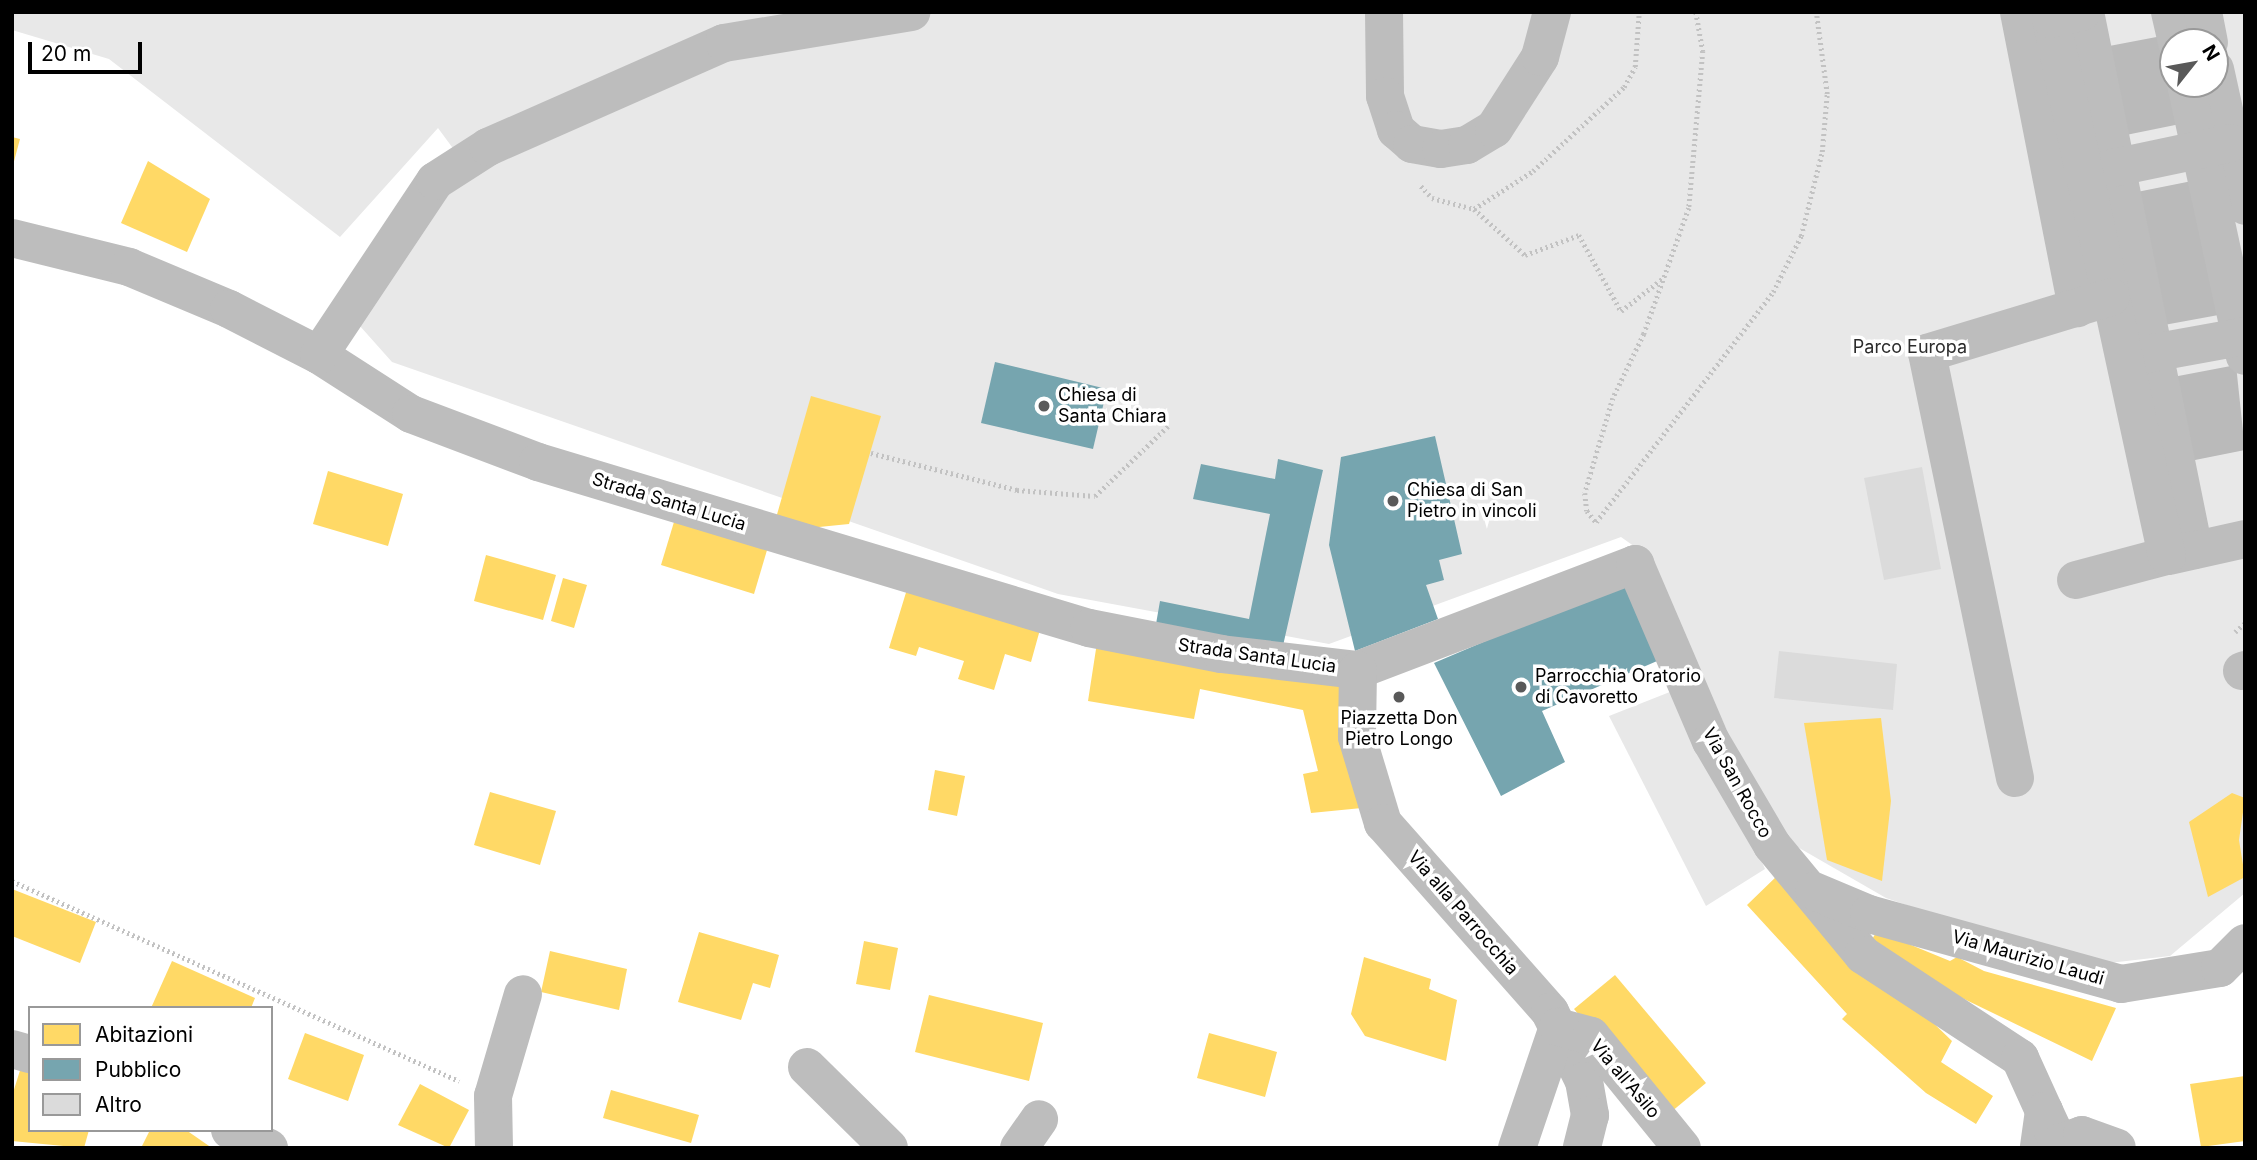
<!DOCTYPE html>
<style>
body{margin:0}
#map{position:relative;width:2257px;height:1160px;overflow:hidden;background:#fff;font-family:Inter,sans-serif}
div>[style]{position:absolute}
.green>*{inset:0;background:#e8e8e8}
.water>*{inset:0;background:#bababa}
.homes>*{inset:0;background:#ffd966}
.public>*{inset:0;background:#76a5af}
.building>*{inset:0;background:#dbdbdb}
.path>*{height:4.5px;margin-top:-2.25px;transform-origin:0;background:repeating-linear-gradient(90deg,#c2c2c2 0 2px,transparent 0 5.5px)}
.minor>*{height:38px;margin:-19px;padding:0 19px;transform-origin:19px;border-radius:19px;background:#bdbdbd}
.dots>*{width:19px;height:19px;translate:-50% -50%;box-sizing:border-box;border:4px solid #fff;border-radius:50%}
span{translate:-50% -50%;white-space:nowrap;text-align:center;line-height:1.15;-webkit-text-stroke:7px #fff;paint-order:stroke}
.park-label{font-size:18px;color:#2c2c2c}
.poi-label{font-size:18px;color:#000}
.left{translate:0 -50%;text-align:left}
.street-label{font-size:18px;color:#000}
.frame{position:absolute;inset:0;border:14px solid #000;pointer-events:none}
.legend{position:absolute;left:28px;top:1006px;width:245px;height:126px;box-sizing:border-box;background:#fff;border:2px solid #999;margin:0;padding:9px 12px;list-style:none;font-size:21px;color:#000}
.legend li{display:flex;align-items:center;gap:14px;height:35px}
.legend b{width:35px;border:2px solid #999}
.north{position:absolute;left:2159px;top:28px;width:70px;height:70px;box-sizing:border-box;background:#fff;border:2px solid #999;border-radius:50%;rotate:59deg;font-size:19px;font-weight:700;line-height:28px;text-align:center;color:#000}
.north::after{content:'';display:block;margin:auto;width:24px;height:32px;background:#595959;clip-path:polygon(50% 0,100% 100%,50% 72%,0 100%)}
.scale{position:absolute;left:28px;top:42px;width:114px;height:32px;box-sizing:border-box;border:4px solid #000;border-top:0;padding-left:9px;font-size:21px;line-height:24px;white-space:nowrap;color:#000;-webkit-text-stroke:5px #fff;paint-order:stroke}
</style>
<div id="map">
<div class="green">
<div style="clip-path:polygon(evenodd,12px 12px,2245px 12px,2245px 893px,2170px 956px,2083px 966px,1886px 898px,1775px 834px,1645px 554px,1621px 537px,1329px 644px,1058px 594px,392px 362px,343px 307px,463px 162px,438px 128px,340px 237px,109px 59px,12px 30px,12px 12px,2173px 42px,2215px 42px,2215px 84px,2173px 84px,2173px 42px)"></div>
<div style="clip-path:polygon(1685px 686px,1765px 869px,1706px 906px,1609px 716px)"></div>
</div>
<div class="water">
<div style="clip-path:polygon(2167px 35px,2185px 123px,2121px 136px,2104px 47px)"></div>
<div style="clip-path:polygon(2197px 180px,2224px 314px,2164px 325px,2137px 192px)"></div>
<div style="clip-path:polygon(2236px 365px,2245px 450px,2190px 461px,2173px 377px)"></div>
</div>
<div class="homes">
<div style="clip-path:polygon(12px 137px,20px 139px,13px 165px,12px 165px)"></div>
<div style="clip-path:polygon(148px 161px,210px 199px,187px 252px,121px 223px)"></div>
<div style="clip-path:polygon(811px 396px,881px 416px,849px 524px,809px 528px,776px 518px)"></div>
<div style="clip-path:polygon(328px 471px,403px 494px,388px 546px,313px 524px)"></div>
<div style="clip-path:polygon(677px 512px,770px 540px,754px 594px,661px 565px)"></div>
<div style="clip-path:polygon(486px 555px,556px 575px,543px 620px,474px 601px)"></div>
<div style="clip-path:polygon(563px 578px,587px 585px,574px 628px,551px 621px)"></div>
<div style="clip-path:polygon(908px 586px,1041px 626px,1031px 662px,1005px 654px,994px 690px,958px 679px,964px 661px,919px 647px,916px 656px,889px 648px)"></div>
<div style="clip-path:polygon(1098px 636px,1337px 671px,1372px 807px,1311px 813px,1303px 774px,1318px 771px,1303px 710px,1200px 689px,1194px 719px,1088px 701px)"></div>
<div style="clip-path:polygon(1881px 718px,1891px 801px,1882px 881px,1827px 860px,1804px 723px)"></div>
<div style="clip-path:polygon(935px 770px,965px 776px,957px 816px,928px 810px)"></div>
<div style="clip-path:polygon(490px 792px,556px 811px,540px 865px,474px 845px)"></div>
<div style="clip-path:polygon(2232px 793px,2245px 798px,2239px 840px,2245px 877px,2208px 897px,2189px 822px)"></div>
<div style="clip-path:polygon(1779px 874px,1952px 1041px,1941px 1062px,1993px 1096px,1976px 1124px,1926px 1093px,1842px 1019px,1847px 1014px,1747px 905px)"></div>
<div style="clip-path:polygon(12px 889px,96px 922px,80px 963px,12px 936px)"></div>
<div style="clip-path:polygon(1877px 931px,1950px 961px,1957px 957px,1984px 971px,2116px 1008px,2092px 1061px,1865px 951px)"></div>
<div style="clip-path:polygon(699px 932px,779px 955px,770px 988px,753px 983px,741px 1020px,678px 1002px)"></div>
<div style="clip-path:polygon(864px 941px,898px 948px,890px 990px,856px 984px)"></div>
<div style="clip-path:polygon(550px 951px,627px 969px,619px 1010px,541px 992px)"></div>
<div style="clip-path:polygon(1364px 957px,1431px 979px,1429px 989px,1457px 1000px,1446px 1061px,1365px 1036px,1351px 1014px)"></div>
<div style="clip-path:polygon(172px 961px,255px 998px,251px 1008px,151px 1008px)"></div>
<div style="clip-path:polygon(1615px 975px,1706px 1083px,1665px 1117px,1574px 1009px)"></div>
<div style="clip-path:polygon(929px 995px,1043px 1023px,1029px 1081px,915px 1052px)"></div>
<div style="clip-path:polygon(305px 1033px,364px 1055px,348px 1101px,288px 1079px)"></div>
<div style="clip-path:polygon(1209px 1033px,1277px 1052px,1265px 1097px,1197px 1078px)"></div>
<div style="clip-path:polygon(22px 1064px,30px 1067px,30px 1130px,89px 1130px,84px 1148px,12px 1141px,12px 1096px)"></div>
<div style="clip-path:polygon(2245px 1076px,2245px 1141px,2201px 1147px,2190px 1084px)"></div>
<div style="clip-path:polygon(420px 1084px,469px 1110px,449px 1148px,398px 1125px)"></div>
<div style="clip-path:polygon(611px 1090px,699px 1115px,691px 1143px,603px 1118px)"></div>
<div style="clip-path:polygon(150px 1130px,186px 1130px,212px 1148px,141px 1148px)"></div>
</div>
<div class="public">
<div style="clip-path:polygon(995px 362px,1107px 389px,1093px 449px,981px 423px)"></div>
<div style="clip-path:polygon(1435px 436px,1462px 554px,1439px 560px,1444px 580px,1426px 585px,1438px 619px,1355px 651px,1329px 545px,1341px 457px)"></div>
<div style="clip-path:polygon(1278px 459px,1323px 470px,1282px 650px,1156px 624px,1160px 601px,1249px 619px,1270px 514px,1193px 499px,1201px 464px,1275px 479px)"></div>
<div style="clip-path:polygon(1631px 579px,1664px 658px,1542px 711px,1565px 762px,1501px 796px,1434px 663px)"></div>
</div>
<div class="building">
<div style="clip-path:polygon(1922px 467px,1941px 569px,1884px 580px,1864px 478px)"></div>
<div style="clip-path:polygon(1779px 651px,1897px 664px,1893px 710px,1774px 698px)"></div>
</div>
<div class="path">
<div style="left:1696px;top:12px;width:40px;rotate:80deg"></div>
<div style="left:1703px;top:51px;width:158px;rotate:95.1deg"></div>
<div style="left:1689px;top:208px;width:134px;rotate:109.7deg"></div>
<div style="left:1644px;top:334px;width:71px;rotate:115.8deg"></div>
<div style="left:1613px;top:398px;width:99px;rotate:106.4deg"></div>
<div style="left:1585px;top:493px;width:18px;rotate:84deg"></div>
<div style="left:1587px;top:511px;width:14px;rotate:51deg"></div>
<div style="left:1596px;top:522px;width:290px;rotate:-52.4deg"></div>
<div style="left:1773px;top:292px;width:63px;rotate:-63.4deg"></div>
<div style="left:1801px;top:236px;width:87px;rotate:-76deg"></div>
<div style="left:1822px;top:152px;width:58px;rotate:-85.1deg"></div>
<div style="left:1827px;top:94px;width:83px;rotate:-97.6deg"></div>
<div style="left:1421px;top:186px;width:16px;rotate:47deg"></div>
<div style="left:1432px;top:198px;width:43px;rotate:14.7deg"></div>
<div style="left:1474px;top:209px;width:70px;rotate:-32.8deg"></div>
<div style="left:1533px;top:171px;width:124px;rotate:-42.7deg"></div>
<div style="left:1624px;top:87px;width:23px;rotate:-61deg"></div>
<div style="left:1635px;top:67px;width:55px;rotate:-85.8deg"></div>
<div style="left:1474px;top:209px;width:69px;rotate:42deg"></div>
<div style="left:1525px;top:255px;width:58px;rotate:-20.3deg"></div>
<div style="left:1579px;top:235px;width:87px;rotate:61.1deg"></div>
<div style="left:1621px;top:311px;width:52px;rotate:-38deg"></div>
<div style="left:871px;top:453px;width:151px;rotate:14.2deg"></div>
<div style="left:1017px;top:490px;width:78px;rotate:4.4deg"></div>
<div style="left:1095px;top:496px;width:104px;rotate:-43.8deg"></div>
<div style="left:2235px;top:632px;width:13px;rotate:-42deg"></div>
<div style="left:12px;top:881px;width:490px;rotate:24.1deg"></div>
</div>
<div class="minor">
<div style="left:1384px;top:12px;width:84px;rotate:89.3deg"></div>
<div style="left:1385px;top:96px;width:36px;rotate:72deg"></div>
<div style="left:1396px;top:130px;width:21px;rotate:41deg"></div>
<div style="left:1412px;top:144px;width:29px;rotate:10deg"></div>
<div style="left:1441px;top:149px;width:26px;rotate:-9deg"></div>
<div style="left:1467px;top:145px;width:31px;rotate:-31deg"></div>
<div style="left:1494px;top:129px;width:85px;rotate:-57.4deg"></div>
<div style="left:1540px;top:57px;width:47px;rotate:-75.1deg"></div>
<div style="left:2019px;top:12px;width:302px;rotate:78.9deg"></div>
<div style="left:2085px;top:12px;width:549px;rotate:78.55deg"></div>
<div style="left:2170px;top:12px;width:31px;rotate:77deg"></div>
<div style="left:2203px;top:12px;width:31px;rotate:79deg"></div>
<div style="left:2215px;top:69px;width:140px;rotate:77.6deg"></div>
<div style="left:2186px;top:84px;width:278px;rotate:77.8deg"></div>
<div style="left:2089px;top:173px;width:145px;rotate:-11.9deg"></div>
<div style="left:12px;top:238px;width:121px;rotate:13.9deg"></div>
<div style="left:129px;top:267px;width:108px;rotate:22.8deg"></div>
<div style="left:229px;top:309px;width:101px;rotate:27.1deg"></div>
<div style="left:319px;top:355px;width:109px;rotate:32.7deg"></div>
<div style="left:411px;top:414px;width:136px;rotate:20.7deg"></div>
<div style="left:538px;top:462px;width:575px;rotate:16.77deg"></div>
<div style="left:1089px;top:628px;width:135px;rotate:11.1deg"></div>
<div style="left:1221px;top:654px;width:138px;rotate:6.7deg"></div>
<div style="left:319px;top:355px;width:209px;rotate:-56.3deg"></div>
<div style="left:435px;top:181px;width:63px;rotate:-32.7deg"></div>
<div style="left:488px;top:147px;width:258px;rotate:-23.8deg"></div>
<div style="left:724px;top:43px;width:190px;rotate:-9.4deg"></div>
<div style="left:2130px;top:357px;width:117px;rotate:-10.3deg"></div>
<div style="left:2169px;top:556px;width:78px;rotate:-12.6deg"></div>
<div style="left:2076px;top:580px;width:94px;rotate:-14.8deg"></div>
<div style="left:2167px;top:556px;width:549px;rotate:-102.19deg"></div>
<div style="left:2051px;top:19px;width:32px;rotate:-13deg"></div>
<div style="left:1358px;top:670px;width:297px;rotate:-20.9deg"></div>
<div style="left:1635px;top:564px;width:193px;rotate:66.8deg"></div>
<div style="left:1711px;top:741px;width:121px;rotate:59.6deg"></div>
<div style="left:1772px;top:845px;width:143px;rotate:50.4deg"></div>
<div style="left:1863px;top:955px;width:188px;rotate:33.3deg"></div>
<div style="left:2020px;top:1058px;width:58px;rotate:65.6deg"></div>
<div style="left:2044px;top:1111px;width:37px;rotate:98deg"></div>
<div style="left:1358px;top:670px;width:67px;rotate:90.9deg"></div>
<div style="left:1357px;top:737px;width:90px;rotate:73.2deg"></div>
<div style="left:1383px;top:823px;width:252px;rotate:48.5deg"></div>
<div style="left:1550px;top:1012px;width:77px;rotate:63.8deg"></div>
<div style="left:1584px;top:1081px;width:35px;rotate:80deg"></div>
<div style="left:1590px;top:1115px;width:34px;rotate:104deg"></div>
<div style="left:2242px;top:671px;width:3px;rotate:-18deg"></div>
<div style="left:2015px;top:778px;width:434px;rotate:-101.7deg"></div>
<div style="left:1927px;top:353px;width:192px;rotate:-16.9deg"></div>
<div style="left:1814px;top:891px;width:60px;rotate:22.7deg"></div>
<div style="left:1869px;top:914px;width:262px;rotate:15.5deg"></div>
<div style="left:2121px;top:984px;width:100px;rotate:-9.2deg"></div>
<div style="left:2220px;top:968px;width:35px;rotate:-45deg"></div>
<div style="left:12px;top:1049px;width:19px;rotate:16deg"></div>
<div style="left:807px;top:1067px;width:115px;rotate:44.6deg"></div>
<div style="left:2044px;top:1111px;width:35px;rotate:65deg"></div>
<div style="left:2059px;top:1143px;width:24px;rotate:-19deg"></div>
<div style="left:2082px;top:1135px;width:37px;rotate:20deg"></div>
<div style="left:230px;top:1130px;width:43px;rotate:24.8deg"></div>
<div style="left:494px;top:1148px;width:52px;rotate:-91.1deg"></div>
<div style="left:493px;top:1096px;width:106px;rotate:-73.6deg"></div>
<div style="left:1019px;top:1148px;width:35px;rotate:-55deg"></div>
<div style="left:1517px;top:1148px;width:128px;rotate:-71.3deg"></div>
<div style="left:1558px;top:1027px;width:34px;rotate:15deg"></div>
<div style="left:1591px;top:1036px;width:144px;rotate:50.9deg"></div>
</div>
<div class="dots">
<div style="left:1044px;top:406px;background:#595959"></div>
<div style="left:1393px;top:501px;background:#595959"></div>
<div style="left:1521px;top:687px;background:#595959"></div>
<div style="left:1399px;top:697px;background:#595959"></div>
</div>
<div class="park-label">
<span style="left:1910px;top:347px">Parco Europa</span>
</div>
<div class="poi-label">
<span class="left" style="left:1058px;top:406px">Chiesa di<br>Santa Chiara</span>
<span class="left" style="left:1407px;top:501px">Chiesa di San<br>Pietro in vincoli</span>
<span class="left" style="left:1535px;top:687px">Parrocchia Oratorio<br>di Cavoretto</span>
<span style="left:1399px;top:729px">Piazzetta Don<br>Pietro Longo</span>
</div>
<div class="street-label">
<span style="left:669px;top:502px;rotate:17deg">Strada Santa Lucia</span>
<span style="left:1257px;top:656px;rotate:8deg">Strada Santa Lucia</span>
<span style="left:1737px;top:783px;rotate:61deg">Via San Rocco</span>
<span style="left:1463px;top:913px;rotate:49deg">Via alla Parrocchia</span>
<span style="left:2028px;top:958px;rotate:16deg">Via Maurizio Laudi</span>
<span style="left:1625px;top:1079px;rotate:50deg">Via all'Asilo</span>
</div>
<div class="frame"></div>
<ul class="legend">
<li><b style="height:19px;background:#ffd966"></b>Abitazioni</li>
<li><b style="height:19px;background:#76a5af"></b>Pubblico</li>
<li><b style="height:19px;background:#dbdbdb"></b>Altro</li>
</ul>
<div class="north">N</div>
<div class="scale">20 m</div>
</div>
